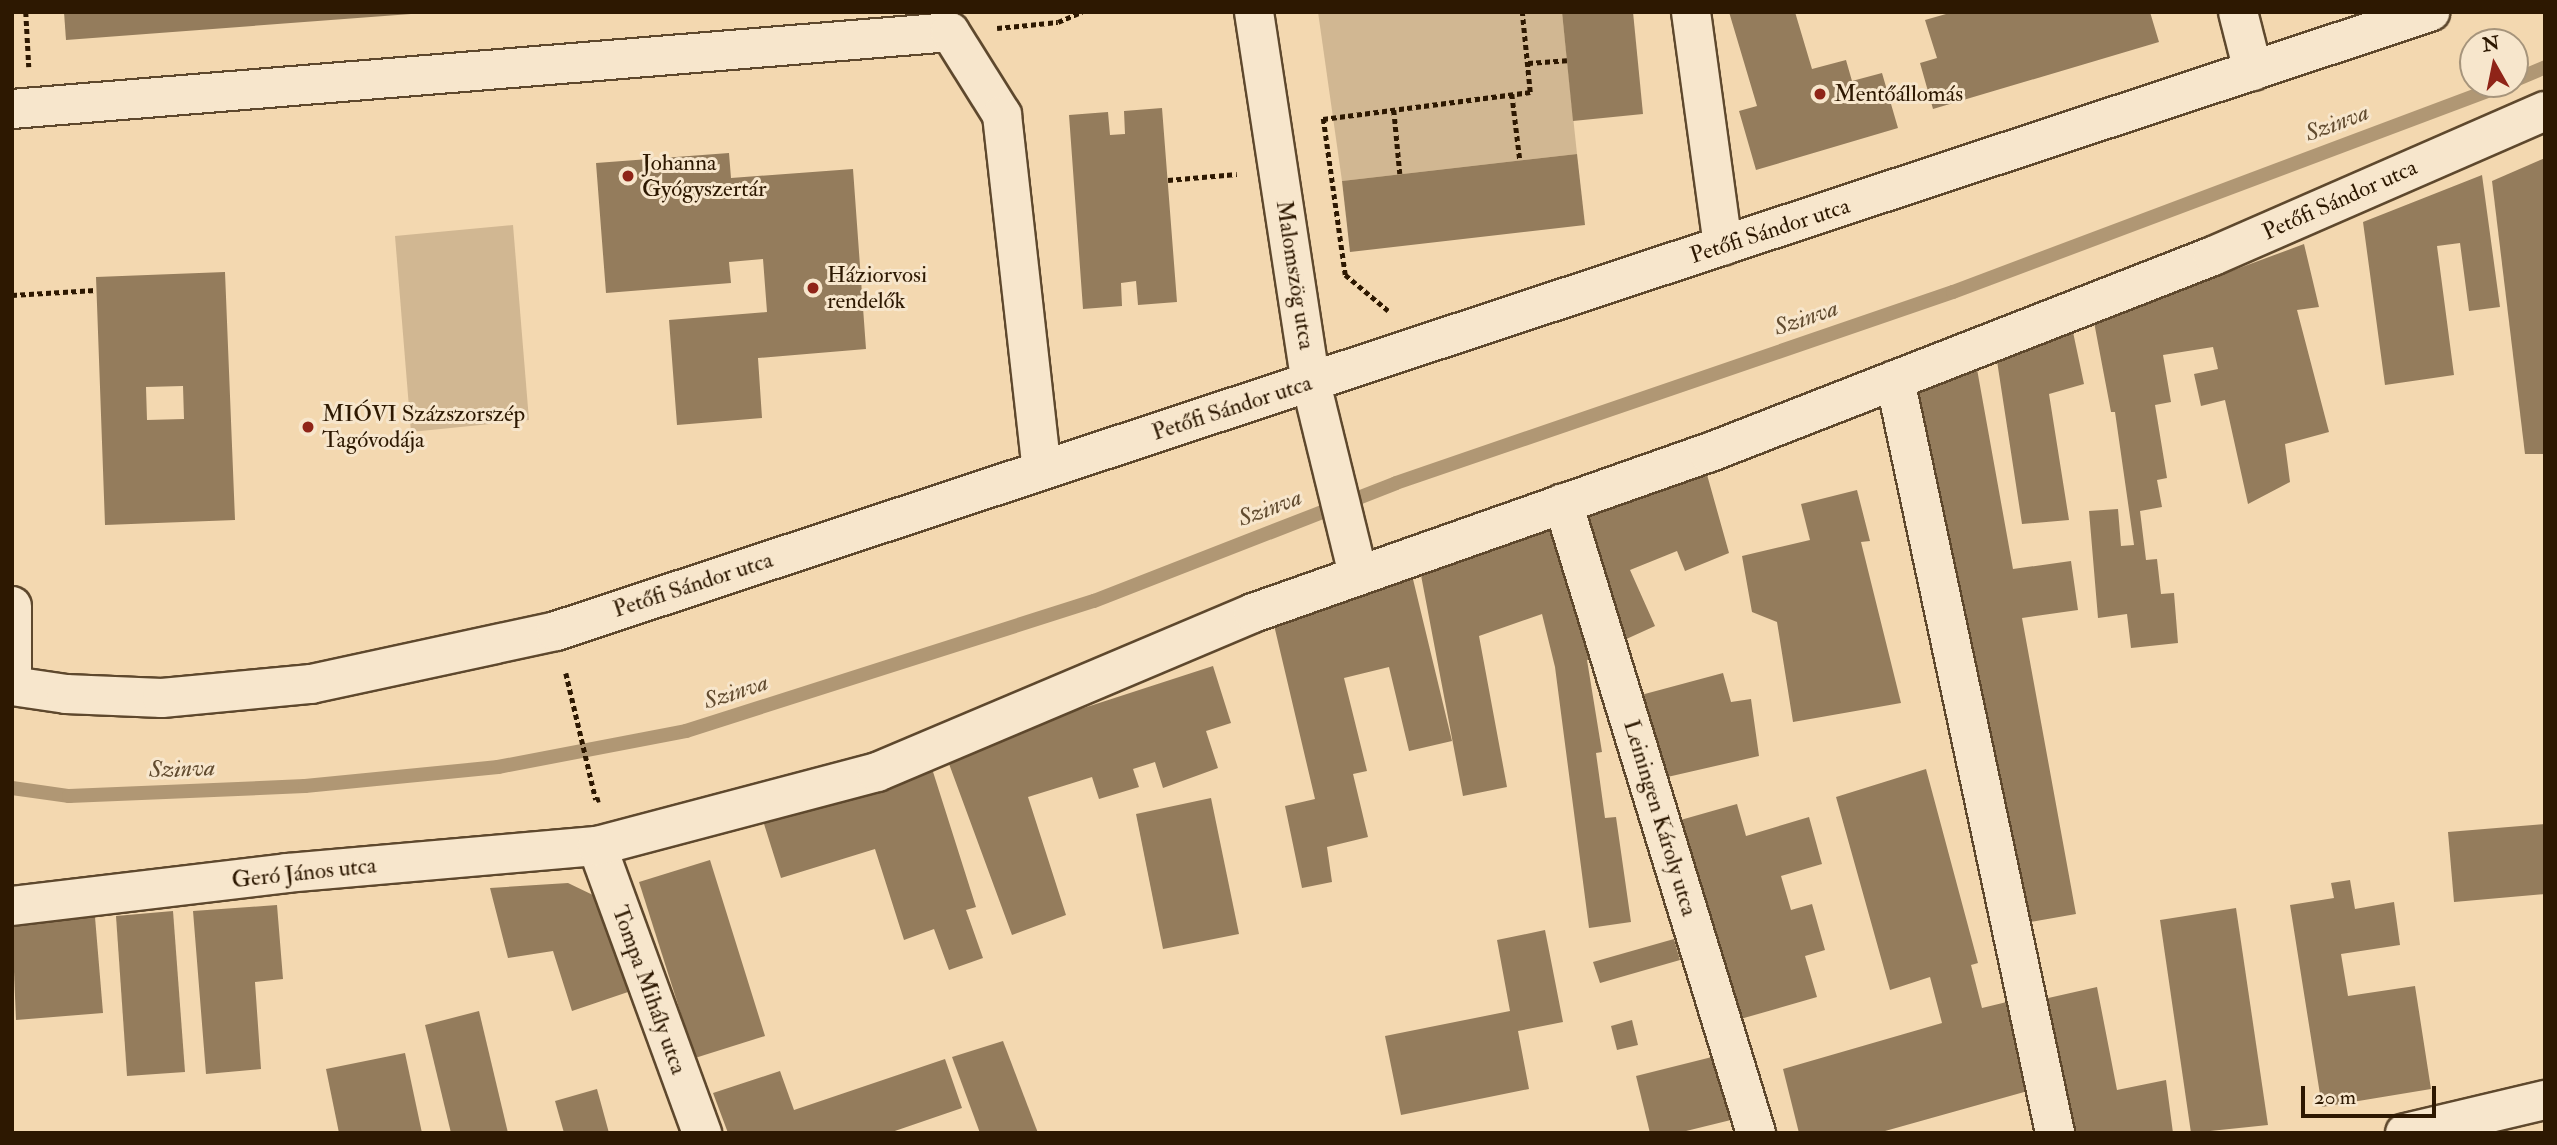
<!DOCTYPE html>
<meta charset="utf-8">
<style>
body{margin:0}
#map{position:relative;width:2557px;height:1145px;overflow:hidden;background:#f3d8b0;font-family:"IM FELL Double Pica",serif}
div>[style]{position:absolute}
.green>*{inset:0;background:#d1b792}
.stream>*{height:14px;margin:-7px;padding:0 7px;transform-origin:7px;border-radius:7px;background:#b09774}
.building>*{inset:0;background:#947c5c}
.path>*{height:4.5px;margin-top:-2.25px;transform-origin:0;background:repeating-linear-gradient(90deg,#2d1801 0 5px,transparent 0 8.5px)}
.roads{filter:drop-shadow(2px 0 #5e482d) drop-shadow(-2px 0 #5e482d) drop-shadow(0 2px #5e482d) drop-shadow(0 -2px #5e482d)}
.minor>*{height:38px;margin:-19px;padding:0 19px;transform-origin:19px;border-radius:19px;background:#f7e6cc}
.dots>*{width:19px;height:19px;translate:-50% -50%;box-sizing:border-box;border:4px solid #f7e6cc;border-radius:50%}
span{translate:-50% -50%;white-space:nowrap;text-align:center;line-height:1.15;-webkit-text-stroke:6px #f7e6cc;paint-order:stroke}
.poi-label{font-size:23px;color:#2d1801}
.left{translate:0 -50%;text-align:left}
.street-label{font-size:23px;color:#2d1801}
.water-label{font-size:24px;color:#614b2f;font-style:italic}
.frame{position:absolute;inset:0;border:14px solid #2d1801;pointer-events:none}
.north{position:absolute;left:2459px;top:28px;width:70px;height:70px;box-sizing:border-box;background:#f7e6cc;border:2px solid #a6947b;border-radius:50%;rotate:351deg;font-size:19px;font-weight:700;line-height:28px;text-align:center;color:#2d1801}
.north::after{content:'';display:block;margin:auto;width:24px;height:32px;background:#8f2418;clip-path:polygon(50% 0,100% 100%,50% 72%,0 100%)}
.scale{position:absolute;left:2301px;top:1086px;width:135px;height:32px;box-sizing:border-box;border:4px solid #2d1801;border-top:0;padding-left:9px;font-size:21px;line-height:24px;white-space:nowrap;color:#2d1801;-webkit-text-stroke:5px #f7e6cc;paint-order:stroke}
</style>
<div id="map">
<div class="green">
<div style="clip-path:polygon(1318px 12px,1562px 12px,1577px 154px,1342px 181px)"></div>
<div style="clip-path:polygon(513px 225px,529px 420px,411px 432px,395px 236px)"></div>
</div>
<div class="stream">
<div style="left:2515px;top:80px;width:33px;rotate:-23deg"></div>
<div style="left:12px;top:788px;width:58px;rotate:8deg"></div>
<div style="left:69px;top:796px;width:236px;rotate:-2.4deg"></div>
<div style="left:305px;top:786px;width:194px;rotate:-5.6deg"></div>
<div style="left:498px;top:767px;width:191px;rotate:-10.8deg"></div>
<div style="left:686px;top:731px;width:428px;rotate:-17.7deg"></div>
<div style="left:1094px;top:601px;width:324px;rotate:-21.3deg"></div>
<div style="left:1396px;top:483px;width:589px;rotate:-18.93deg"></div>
<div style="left:1953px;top:292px;width:591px;rotate:-20.61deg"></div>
</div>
<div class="building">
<div style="clip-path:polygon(64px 12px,411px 12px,411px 14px,66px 40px)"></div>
<div style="clip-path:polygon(1562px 12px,1633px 12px,1643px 114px,1573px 121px)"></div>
<div style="clip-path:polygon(1729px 12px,1795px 12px,1812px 69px,1846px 60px,1852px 81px,1882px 73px,1898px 128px,1756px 170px,1739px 111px,1757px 106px)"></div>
<div style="clip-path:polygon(1953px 12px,2150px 12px,2159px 42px,1933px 109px,1920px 63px,1937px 58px,1925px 20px)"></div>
<div style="clip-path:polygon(1162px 108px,1177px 302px,1138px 305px,1136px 281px,1121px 283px,1122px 306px,1083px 309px,1069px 115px,1108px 112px,1110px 135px,1125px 134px,1124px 111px)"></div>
<div style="clip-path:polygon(729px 153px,731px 178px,853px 169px,866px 349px,758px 358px,762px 418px,677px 425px,669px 320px,767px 312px,763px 259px,729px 262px,731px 283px,606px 293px,596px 163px)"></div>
<div style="clip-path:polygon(1577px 154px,1585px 225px,1350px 252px,1342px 181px)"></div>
<div style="clip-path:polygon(2545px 158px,2545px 454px,2525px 454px,2492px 181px)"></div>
<div style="clip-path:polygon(2482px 175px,2500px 307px,2469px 311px,2460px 243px,2437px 246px,2454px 375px,2385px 385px,2363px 222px)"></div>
<div style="clip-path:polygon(2304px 244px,2319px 307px,2297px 310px,2329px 432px,2285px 444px,2290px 482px,2248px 504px,2225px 400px,2201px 406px,2194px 374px,2218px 369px,2213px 347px,2163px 355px,2171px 402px,2155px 405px,2167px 478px,2157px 480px,2162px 507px,2140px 511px,2146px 560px,2157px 559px,2161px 594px,2174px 593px,2178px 643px,2131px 648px,2127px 614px,2098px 618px,2089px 511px,2118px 509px,2121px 546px,2134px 545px,2115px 412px,2111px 412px,2094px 322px)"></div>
<div style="clip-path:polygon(evenodd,225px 272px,235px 520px,105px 525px,96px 277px,225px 272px,183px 386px,184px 419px,147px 420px,146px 387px,183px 386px)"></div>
<div style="clip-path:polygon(2073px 332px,2084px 384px,2049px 394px,2069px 520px,2022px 524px,1997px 361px)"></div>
<div style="clip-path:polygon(1977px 369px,2013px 569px,2071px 561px,2078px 610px,2022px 618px,2076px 914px,2019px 924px,1910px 392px)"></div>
<div style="clip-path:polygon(1706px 471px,1729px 553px,1685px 571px,1677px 551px,1630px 570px,1655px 626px,1622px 641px,1582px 517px)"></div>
<div style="clip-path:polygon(1857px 490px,1870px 541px,1861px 542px,1901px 703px,1793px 722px,1777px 622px,1752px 612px,1742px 556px,1810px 540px,1801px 504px)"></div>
<div style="clip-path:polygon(1561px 521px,1598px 657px,1587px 660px,1602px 752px,1596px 753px,1605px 818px,1616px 817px,1631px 922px,1589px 928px,1555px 667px,1542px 614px,1479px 636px,1507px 787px,1463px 796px,1420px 570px)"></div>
<div style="clip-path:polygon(1412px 575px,1452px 741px,1409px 751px,1389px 667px,1344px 678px,1367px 771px,1353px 774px,1368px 837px,1327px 847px,1332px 882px,1302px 888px,1285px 806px,1315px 799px,1274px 625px)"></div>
<div style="clip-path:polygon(1213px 666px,1231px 723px,1206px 731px,1218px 768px,1163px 788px,1155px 762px,1133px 769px,1139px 787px,1099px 799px,1092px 777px,1028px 797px,1066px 915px,1012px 935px,945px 753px)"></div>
<div style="clip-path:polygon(1723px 673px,1731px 702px,1751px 699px,1759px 756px,1663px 778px,1641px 695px)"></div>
<div style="clip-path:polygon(928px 756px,976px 907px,966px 910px,983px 958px,949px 970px,934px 929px,904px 940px,875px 849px,781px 878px,760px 811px)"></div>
<div style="clip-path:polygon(1926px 769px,1978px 963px,1971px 965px,1982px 1008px,2015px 1000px,2038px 1088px,1878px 1133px,1799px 1133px,1783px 1069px,1942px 1023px,1930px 977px,1890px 990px,1836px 797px)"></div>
<div style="clip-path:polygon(1211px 798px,1239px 934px,1163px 949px,1136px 814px)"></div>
<div style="clip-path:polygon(1737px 804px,1746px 836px,1809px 817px,1822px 864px,1781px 876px,1791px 910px,1812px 904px,1825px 950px,1805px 956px,1817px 997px,1737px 1020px,1677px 821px)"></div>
<div style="clip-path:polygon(2545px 824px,2545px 894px,2454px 902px,2448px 832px)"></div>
<div style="clip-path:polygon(710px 860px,765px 1036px,695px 1058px,639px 882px)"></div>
<div style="clip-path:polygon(2350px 880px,2355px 909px,2394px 902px,2400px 945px,2341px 954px,2348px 996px,2415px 986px,2431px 1089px,2322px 1107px,2290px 905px,2334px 898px,2331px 883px)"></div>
<div style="clip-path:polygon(568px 883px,595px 896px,628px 992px,572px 1011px,553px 951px,508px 958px,490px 888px)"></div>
<div style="clip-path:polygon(277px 905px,283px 979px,255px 982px,261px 1069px,206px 1074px,193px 911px)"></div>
<div style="clip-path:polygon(2236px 908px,2268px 1125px,2191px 1133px,2160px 920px)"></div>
<div style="clip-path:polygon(173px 911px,185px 1072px,127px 1076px,116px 916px)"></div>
<div style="clip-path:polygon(95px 917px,103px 1013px,16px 1020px,12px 923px)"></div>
<div style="clip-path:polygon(1545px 930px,1563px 1022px,1518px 1031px,1529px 1089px,1401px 1115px,1385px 1036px,1510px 1011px,1497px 940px)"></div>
<div style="clip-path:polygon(1674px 939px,1680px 960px,1600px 983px,1593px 962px)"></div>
<div style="clip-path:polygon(2097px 987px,2117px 1090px,2166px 1080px,2173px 1133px,2062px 1133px,2035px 1001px)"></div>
<div style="clip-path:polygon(479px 1011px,508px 1133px,451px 1133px,425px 1025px)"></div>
<div style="clip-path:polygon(1632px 1020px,1638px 1045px,1617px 1050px,1611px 1026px)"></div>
<div style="clip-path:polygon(1003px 1041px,1038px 1133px,980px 1133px,952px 1057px)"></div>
<div style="clip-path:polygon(405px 1053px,422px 1133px,339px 1133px,326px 1069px)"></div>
<div style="clip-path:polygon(1724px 1054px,1739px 1118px,1678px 1133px,1650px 1133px,1636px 1076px)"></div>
<div style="clip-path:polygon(945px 1059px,962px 1108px,889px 1133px,728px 1133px,713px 1093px,780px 1071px,794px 1110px)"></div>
<div style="clip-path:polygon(597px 1089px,609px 1133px,564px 1133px,555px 1101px)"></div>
</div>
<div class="path">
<div style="left:26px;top:12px;width:55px;rotate:86.9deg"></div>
<div style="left:997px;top:28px;width:61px;rotate:-5.6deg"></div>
<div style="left:1058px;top:22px;width:26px;rotate:-23deg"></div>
<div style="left:1528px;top:63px;width:39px;rotate:-4deg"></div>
<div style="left:1512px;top:94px;width:66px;rotate:83.1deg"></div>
<div style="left:1394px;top:110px;width:64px;rotate:84.6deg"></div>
<div style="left:1168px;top:180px;width:69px;rotate:-5deg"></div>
<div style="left:12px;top:295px;width:84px;rotate:-3.4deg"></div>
<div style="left:1388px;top:311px;width:56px;rotate:-140.1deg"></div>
<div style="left:1345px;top:275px;width:158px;rotate:-98deg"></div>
<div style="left:1323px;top:119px;width:209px;rotate:-7.4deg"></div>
<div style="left:1530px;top:92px;width:80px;rotate:-95.7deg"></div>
<div style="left:566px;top:673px;width:130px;rotate:76.7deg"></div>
<div style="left:596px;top:800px;width:4px;rotate:-14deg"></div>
</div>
<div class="roads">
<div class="minor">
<div style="left:1254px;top:12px;width:375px;rotate:81.3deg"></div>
<div style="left:1311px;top:383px;width:198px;rotate:76.2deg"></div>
<div style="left:1691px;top:12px;width:236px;rotate:82.2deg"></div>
<div style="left:2238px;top:12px;width:61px;rotate:75.7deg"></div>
<div style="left:12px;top:109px;width:941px;rotate:-4.69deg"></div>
<div style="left:950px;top:32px;width:98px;rotate:57.9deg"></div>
<div style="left:1002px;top:115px;width:356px;rotate:83.6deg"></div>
<div style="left:1895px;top:380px;width:770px;rotate:78deg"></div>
<div style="left:1563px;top:503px;width:659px;rotate:72.97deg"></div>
<div style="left:12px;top:606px;width:63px;rotate:90deg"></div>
<div style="left:12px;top:686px;width:55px;rotate:8.4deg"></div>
<div style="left:66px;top:694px;width:96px;rotate:2.4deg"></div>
<div style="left:162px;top:698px;width:150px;rotate:-5.4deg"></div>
<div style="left:311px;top:684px;width:251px;rotate:-12.2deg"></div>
<div style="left:556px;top:631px;width:1974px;rotate:-18.28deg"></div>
<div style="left:597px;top:846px;width:306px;rotate:69.9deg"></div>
<div style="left:12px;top:906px;width:277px;rotate:-6.8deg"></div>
<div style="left:287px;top:873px;width:311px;rotate:-5deg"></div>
<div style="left:597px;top:846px;width:290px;rotate:-14.8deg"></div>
<div style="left:877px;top:772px;width:408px;rotate:-22.9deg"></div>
<div style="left:1253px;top:613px;width:482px;rotate:-19.4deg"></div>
<div style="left:1708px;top:453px;width:542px;rotate:-21.31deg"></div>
<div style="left:2213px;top:256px;width:362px;rotate:-23.6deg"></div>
<div style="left:2405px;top:1133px;width:144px;rotate:-13.3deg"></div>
</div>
</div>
<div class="dots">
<div style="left:1820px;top:94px;background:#8f2418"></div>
<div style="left:628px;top:176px;background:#8f2418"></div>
<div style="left:813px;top:288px;background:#8f2418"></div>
<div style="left:308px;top:427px;background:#8f2418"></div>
</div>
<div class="poi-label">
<span class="left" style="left:1834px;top:94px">Mentőállomás</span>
<span class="left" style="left:642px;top:176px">Johanna<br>Gyógyszertár</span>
<span class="left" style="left:827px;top:288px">Háziorvosi<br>rendelők</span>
<span class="left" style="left:322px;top:427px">MIÓVI Százszorszép<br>Tagóvodája</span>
</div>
<div class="street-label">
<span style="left:2340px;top:200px;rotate:-24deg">Petőfi Sándor utca</span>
<span style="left:1770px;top:231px;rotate:-18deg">Petőfi Sándor utca</span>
<span style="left:1295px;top:275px;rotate:81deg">Malomszög utca</span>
<span style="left:1232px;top:408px;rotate:-18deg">Petőfi Sándor utca</span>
<span style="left:693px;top:585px;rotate:-18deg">Petőfi Sándor utca</span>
<span style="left:1660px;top:818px;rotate:73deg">Leiningen Károly utca</span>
<span style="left:304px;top:873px;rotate:-6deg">Geró János utca</span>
<span style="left:649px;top:990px;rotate:70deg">Tompa Mihály utca</span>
</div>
<div class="water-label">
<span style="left:2337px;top:123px;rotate:-21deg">Szinva</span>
<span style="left:1806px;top:318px;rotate:-19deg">Szinva</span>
<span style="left:1270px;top:508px;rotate:-21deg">Szinva</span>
<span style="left:736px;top:692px;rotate:-18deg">Szinva</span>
<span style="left:182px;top:769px;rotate:-2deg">Szinva</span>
</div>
<div class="frame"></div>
<div class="north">N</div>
<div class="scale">20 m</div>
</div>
